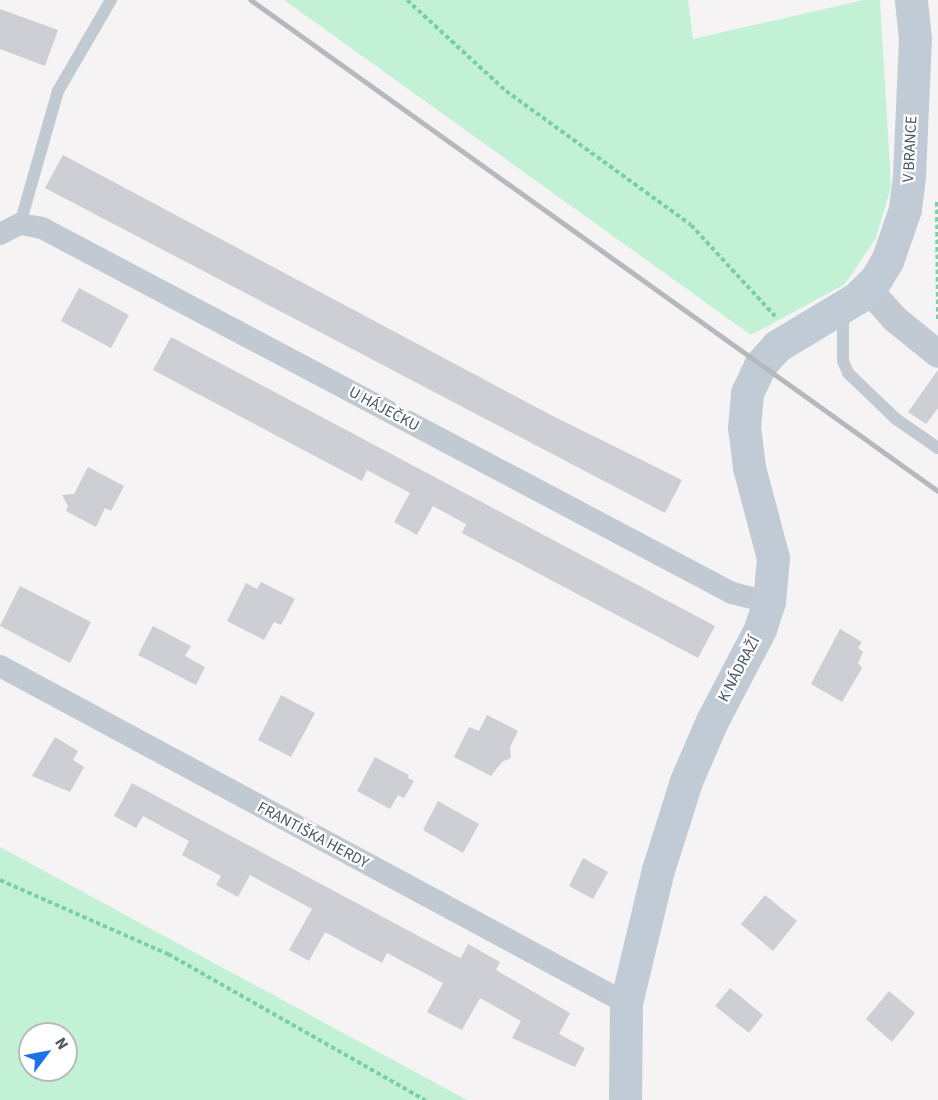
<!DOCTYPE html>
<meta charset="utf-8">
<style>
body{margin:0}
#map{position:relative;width:938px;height:1100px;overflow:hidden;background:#f5f3f3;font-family:"Source Sans 3",sans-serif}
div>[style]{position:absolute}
.green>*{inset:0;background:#c3f1d5}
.building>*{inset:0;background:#cdcfd5}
.path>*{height:4px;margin-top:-2px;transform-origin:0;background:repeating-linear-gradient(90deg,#7ad0a6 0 4.5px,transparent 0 7.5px)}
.service>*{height:12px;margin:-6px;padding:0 6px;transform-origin:6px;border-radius:6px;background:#c1cad2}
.minor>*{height:22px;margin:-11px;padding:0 11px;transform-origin:11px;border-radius:11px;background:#c1cad2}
.tertiary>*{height:28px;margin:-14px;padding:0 14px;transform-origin:14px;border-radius:14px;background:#c1cad2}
.secondary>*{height:33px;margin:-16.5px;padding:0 16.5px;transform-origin:16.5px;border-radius:16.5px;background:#c1cbd6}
.rail>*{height:4.5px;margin:-2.25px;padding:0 2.25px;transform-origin:2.25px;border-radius:2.25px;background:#b5b8bd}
span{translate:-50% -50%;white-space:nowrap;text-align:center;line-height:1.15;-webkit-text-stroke:4.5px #fff;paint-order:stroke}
.street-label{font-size:16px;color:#4a5661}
.north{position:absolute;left:18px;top:1022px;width:60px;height:60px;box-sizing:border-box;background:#fff;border:2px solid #b7bbc0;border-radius:50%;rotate:58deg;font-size:16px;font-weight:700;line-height:24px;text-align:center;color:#4a5661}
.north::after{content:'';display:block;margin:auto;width:21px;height:27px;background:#1a73e8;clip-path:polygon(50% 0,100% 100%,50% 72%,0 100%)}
</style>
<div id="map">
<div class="green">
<div style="clip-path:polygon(284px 0,688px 0,693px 39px,864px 0,880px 0,891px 187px,876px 238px,845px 284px,751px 335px)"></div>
<div style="clip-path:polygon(evenodd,0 847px,467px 1100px,0 1100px,0 847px,30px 1034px,66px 1034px,66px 1070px,30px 1070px,30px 1034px)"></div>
</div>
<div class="building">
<div style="clip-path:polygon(0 9px,58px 30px,45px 66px,0 49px)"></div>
<div style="clip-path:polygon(63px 155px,549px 414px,682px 480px,665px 513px,45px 188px)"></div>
<div style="clip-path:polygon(79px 288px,129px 315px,111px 348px,61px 321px)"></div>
<div style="clip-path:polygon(171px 337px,715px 626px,698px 658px,462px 533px,466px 524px,433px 506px,417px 535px,394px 522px,410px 493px,367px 470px,362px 481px,153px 370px)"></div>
<div style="clip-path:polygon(938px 370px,938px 408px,926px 424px,908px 412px)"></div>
<div style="clip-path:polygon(88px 467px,124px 486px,111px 511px,105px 508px,96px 527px,66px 511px,68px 506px,62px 495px,74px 494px)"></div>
<div style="clip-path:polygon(261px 582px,295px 599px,281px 625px,274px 622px,264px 640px,227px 621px,246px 583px,257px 589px)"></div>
<div style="clip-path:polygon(20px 586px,91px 622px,70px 663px,0 626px)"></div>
<div style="clip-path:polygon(153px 626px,191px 646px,185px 656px,205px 667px,196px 685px,138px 655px)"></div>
<div style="clip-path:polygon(840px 629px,862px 642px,858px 648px,863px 652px,858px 663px,862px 668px,842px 702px,811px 684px)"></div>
<div style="clip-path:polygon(281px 695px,315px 713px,291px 757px,258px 740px)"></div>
<div style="clip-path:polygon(487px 715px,518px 731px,510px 747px,511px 758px,502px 762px,491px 776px,454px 757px,469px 727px,479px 731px)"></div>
<div style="clip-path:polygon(55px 737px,78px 751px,73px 760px,84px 767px,70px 792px,32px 776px)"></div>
<div style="clip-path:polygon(375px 757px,409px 775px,408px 778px,414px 781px,404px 798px,398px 795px,390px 809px,357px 791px)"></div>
<div style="clip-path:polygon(132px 783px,454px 955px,461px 958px,468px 944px,500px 962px,496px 970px,570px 1013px,559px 1034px,585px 1048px,575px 1067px,512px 1038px,521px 1021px,480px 998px,462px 1030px,427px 1012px,443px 983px,387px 953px,382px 963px,325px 932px,309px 961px,289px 950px,312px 909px,250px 875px,238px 897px,216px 885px,221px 876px,182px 855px,189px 841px,143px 816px,136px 828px,114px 816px)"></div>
<div style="clip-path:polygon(438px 801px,479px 824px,463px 853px,423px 830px)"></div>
<div style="clip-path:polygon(583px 858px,608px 872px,593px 899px,569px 886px)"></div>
<div style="clip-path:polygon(765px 895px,797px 921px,773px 951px,741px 924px)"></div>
<div style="clip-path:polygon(730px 988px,763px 1015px,749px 1033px,715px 1006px)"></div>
<div style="clip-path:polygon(889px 991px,915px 1013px,892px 1042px,866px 1019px)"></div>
</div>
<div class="path">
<div style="left:407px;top:0;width:134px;rotate:42.6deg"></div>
<div style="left:506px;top:91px;width:228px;rotate:35.9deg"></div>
<div style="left:691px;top:225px;width:124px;rotate:47.3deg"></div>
<div style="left:937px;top:202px;width:119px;rotate:89.5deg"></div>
<div style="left:0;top:880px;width:184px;rotate:23.8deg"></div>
<div style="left:168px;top:954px;width:296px;rotate:29.6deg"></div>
</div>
<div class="service">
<div style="left:20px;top:224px;width:138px;rotate:-74.1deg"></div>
<div style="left:58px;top:91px;width:105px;rotate:-59.8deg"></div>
<div style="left:843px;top:310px;width:51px;rotate:90deg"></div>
<div style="left:843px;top:361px;width:13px;rotate:67deg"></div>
<div style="left:848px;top:373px;width:66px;rotate:43.8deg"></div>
<div style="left:896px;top:419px;width:51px;rotate:34.6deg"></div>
</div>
<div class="minor">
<div style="left:0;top:234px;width:22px;rotate:-27deg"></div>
<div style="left:20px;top:224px;width:22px;rotate:10deg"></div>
<div style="left:42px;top:228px;width:781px;rotate:27.88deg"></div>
<div style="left:732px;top:593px;width:38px;rotate:14deg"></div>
<div style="left:0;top:666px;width:711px;rotate:28.3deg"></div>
</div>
<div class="tertiary">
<div style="left:868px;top:289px;width:40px;rotate:48deg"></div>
<div style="left:895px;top:319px;width:55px;rotate:39.1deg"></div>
</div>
<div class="secondary">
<div style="left:625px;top:1100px;width:97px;rotate:-89.4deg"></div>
<div style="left:626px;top:1003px;width:137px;rotate:-76.5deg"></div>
<div style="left:658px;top:870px;width:93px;rotate:-72.5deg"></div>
<div style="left:686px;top:781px;width:65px;rotate:-66.6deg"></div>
<div style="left:712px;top:721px;width:104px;rotate:-62.4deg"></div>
<div style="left:760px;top:629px;width:28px;rotate:-72deg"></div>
<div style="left:769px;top:602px;width:44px;rotate:-84.8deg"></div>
<div style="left:773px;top:558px;width:94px;rotate:-104.8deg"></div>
<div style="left:749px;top:467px;width:39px;rotate:-97deg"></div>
<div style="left:744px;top:428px;width:35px;rotate:-85deg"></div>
<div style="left:747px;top:393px;width:31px;rotate:-65deg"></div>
<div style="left:760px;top:365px;width:25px;rotate:-48deg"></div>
<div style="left:777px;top:346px;width:93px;rotate:-31deg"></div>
<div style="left:857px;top:298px;width:27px;rotate:-45deg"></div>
<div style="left:876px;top:279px;width:21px;rotate:-59deg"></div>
<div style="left:887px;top:261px;width:55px;rotate:-70.9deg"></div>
<div style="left:905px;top:209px;width:34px;rotate:-83deg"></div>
<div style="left:909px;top:175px;width:136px;rotate:-87.5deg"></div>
<div style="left:915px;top:39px;width:39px;rotate:-96deg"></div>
</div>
<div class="rail">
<div style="left:251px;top:0;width:844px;rotate:35.55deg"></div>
</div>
<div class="street-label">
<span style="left:910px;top:149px;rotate:-87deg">V BRANCE</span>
<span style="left:384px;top:409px;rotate:28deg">U HÁJEČKU</span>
<span style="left:739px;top:669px;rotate:-62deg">K NÁDRAŽÍ</span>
<span style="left:313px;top:835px;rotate:28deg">FRANTIŠKA HERDY</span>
</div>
<div class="north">N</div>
</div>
